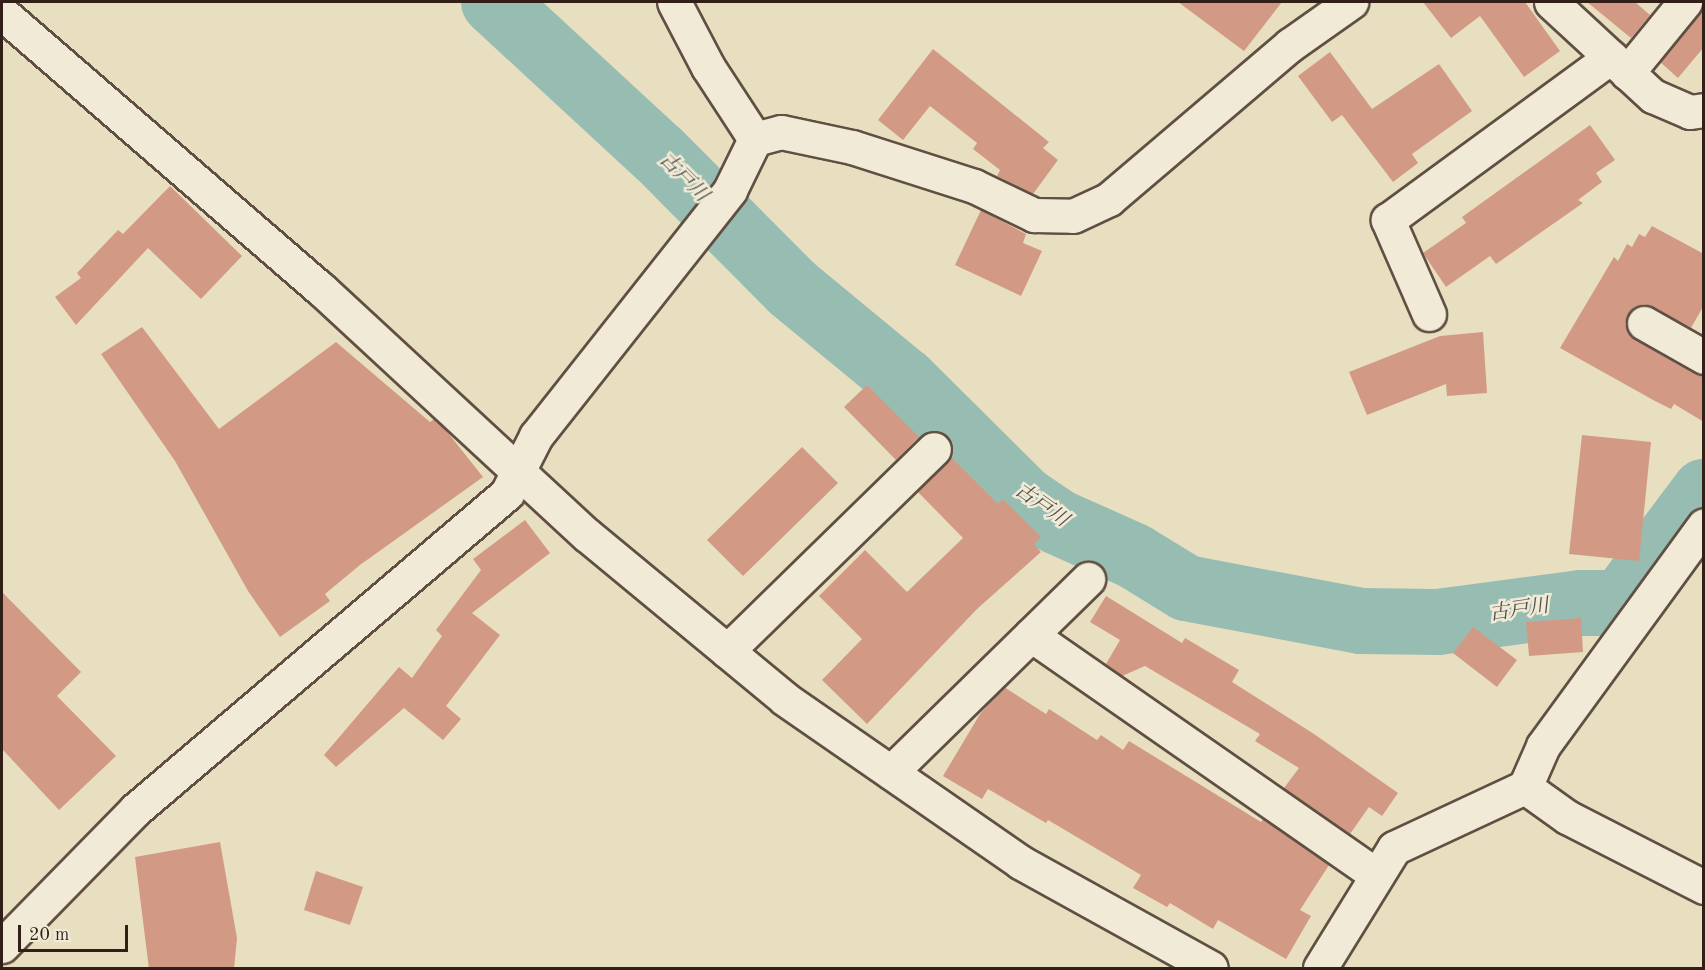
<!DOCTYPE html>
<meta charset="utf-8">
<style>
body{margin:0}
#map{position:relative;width:1705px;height:970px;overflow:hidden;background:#e8dfc1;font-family:"Old Standard TT","Noto Serif JP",serif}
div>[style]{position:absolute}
.river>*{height:66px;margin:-33px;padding:0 33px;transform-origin:33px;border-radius:33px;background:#97bdb3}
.building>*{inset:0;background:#d29a85}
.roads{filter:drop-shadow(2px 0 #604f42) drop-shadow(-2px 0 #604f42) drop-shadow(0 2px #604f42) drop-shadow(0 -2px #604f42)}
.street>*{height:33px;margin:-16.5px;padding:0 16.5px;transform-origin:16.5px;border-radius:16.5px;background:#f0ead7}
span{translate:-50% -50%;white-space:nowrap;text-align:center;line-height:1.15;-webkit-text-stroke:5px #f0ead7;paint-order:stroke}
.water-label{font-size:20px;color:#504e46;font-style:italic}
.frame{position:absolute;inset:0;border:3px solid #321f17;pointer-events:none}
.scale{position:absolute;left:18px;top:925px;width:110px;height:27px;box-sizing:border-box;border:3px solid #321f17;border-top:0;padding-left:8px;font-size:18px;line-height:21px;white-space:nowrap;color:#321f17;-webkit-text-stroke:4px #f0ead7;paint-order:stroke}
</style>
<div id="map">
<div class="river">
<div style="left:494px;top:2px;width:224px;rotate:42.7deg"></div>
<div style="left:659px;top:154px;width:189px;rotate:45.2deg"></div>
<div style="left:792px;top:288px;width:146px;rotate:39.5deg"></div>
<div style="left:905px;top:381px;width:168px;rotate:44.8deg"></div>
<div style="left:1024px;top:499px;width:41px;rotate:34.1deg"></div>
<div style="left:1058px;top:522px;width:83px;rotate:24.1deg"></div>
<div style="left:1134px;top:556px;width:61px;rotate:31.6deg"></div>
<div style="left:1186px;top:588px;width:178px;rotate:10.7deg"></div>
<div style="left:1361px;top:621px;width:77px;rotate:0.7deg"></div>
<div style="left:1438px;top:622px;width:143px;rotate:-7.6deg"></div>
<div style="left:1580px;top:603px;width:41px"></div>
<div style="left:1621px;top:603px;width:139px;rotate:-53.2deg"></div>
</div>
<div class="building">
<div style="clip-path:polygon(1178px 2px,1282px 2px,1244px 51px)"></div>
<div style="clip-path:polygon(1423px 2px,1525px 2px,1560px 51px,1524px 77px,1480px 16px,1451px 38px)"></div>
<div style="clip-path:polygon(1587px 2px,1635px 2px,1650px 15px,1631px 38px)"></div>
<div style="clip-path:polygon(1704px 5px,1704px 47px,1678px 78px,1660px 62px)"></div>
<div style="clip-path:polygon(933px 49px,1049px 142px,1043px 148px,1058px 160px,1033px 194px,997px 176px,1000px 170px,973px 149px,977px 143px,930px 106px,903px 140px,878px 120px)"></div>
<div style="clip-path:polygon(1330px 52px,1372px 109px,1439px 64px,1472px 111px,1412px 154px,1418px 163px,1393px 182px,1342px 115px,1332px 122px,1298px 76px)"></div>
<div style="clip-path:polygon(1590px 125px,1615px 160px,1596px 173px,1602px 182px,1578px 200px,1583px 203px,1496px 264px,1490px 256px,1446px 287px,1423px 253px,1466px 223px,1462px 217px)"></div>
<div style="clip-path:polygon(170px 186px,242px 256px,201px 299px,148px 248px,76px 325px,55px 297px,81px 278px,77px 273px,118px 230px,123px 234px)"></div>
<div style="clip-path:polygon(981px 210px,1026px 234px,1023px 243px,1042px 251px,1021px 296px,955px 265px)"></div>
<div style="clip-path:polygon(1652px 226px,1704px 254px,1704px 305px,1691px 328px,1644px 304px,1634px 307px,1625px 324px,1635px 339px,1704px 376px,1704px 422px,1674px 404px,1671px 409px,1655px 401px,1560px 348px,1614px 257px,1618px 261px,1627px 244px,1632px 247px,1639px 234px,1645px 237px)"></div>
<div style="clip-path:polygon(142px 327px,219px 429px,336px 342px,430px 422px,434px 419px,445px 429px,483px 477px,360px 565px,325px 594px,330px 601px,280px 637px,248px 591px,175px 461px,101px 354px)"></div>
<div style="clip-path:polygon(1483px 332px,1487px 393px,1447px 396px,1446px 384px,1367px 415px,1349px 372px,1440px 336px)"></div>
<div style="clip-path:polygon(867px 385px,919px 437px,896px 460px,844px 407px)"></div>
<div style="clip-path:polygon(1582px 435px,1651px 442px,1639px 561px,1569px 554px)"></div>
<div style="clip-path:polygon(802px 447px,838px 483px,743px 576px,707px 540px)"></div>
<div style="clip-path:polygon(952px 458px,998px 504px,1003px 499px,1041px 537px,1034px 544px,1041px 552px,977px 609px,867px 724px,822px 680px,862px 639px,819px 596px,865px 550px,907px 592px,963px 538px,918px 492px)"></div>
<div style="clip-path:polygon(525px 520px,550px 553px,472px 613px,500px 635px,446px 706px,461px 719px,443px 740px,404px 708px,336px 767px,324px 755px,399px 667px,412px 678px,442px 636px,436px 630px,481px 570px,473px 559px)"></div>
<div style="clip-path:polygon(2px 592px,81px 672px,57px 696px,116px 756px,59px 810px,2px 749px)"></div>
<div style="clip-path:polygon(1106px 596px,1182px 643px,1185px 638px,1239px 670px,1232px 682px,1314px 734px,1398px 793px,1382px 816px,1369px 807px,1350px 834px,1284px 788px,1299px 768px,1255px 741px,1260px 734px,1145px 666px,1122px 676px,1106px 664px,1120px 640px,1090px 622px)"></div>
<div style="clip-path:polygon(1581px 618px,1583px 652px,1529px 656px,1526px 622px)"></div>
<div style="clip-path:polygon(1473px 627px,1517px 660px,1497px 687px,1453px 653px)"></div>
<div style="clip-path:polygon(1004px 687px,1046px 714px,1049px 709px,1097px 740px,1101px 735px,1123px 750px,1129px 741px,1261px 822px,1263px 819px,1329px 865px,1300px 910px,1311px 916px,1286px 959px,1218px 920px,1213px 929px,1170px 903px,1167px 907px,1133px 888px,1141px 875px,1048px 820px,1046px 823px,988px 789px,982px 799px,943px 776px,980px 714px)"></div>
<div style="clip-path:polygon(220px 842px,237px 938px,234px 969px,149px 969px,135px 857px)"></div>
<div style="clip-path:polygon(316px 871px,363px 887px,350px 925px,304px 910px)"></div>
</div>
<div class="roads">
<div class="street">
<div style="left:1551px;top:2px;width:139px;rotate:42.7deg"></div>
<div style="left:1653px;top:96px;width:40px;rotate:23.4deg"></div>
<div style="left:1690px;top:112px;width:14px;rotate:-8deg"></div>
<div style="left:2px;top:13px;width:422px;rotate:40.9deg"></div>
<div style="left:321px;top:289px;width:362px;rotate:42.8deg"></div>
<div style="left:587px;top:535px;width:257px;rotate:39.6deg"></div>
<div style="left:785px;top:699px;width:286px;rotate:34.7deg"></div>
<div style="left:1020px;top:862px;width:218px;rotate:29deg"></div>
<div style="left:1627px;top:73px;width:92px;rotate:-50.8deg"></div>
<div style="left:755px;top:139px;width:27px;rotate:-15deg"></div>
<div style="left:781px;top:132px;width:73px;rotate:11.9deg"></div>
<div style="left:852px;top:147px;width:128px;rotate:17.7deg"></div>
<div style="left:974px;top:186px;width:67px;rotate:25.8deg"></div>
<div style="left:1034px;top:215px;width:39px;rotate:1deg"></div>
<div style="left:1073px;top:216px;width:40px;rotate:-25deg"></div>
<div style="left:1109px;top:199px;width:238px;rotate:-40.4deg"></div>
<div style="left:1290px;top:45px;width:75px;rotate:-35.2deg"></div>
<div style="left:1429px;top:314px;width:103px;rotate:-113.6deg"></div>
<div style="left:1388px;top:220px;width:276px;rotate:-36.2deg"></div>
<div style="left:1644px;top:323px;width:69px;rotate:29.5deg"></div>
<div style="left:1031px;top:635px;width:420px;rotate:34.8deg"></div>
<div style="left:727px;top:651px;width:289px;rotate:-44.3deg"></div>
<div style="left:891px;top:772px;width:276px;rotate:-44.4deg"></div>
<div style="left:1525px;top:787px;width:52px;rotate:35.5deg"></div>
<div style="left:1567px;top:817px;width:154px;rotate:27.1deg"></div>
<div style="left:2px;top:946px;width:190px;rotate:-45.6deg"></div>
<div style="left:135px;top:810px;width:489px;rotate:-40.4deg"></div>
<div style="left:507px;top:493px;width:64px;rotate:-63deg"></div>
<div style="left:536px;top:436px;width:313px;rotate:-51.7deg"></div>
<div style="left:730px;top:190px;width:57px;rotate:-63.9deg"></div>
<div style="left:755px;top:139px;width:86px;rotate:-123.1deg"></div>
<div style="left:708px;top:67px;width:73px;rotate:-117.6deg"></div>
<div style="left:1320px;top:968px;width:141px;rotate:-58.3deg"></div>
<div style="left:1394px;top:848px;width:145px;rotate:-25deg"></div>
<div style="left:1525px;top:787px;width:45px;rotate:-66.3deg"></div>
<div style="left:1543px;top:746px;width:273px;rotate:-53.9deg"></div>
</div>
</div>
<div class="water-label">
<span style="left:683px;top:178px;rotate:45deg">古戸川</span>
<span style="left:1041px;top:506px;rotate:35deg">古戸川</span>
<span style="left:1519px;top:611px;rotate:-8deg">古戸川</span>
</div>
<div class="frame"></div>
<div class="scale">20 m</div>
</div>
